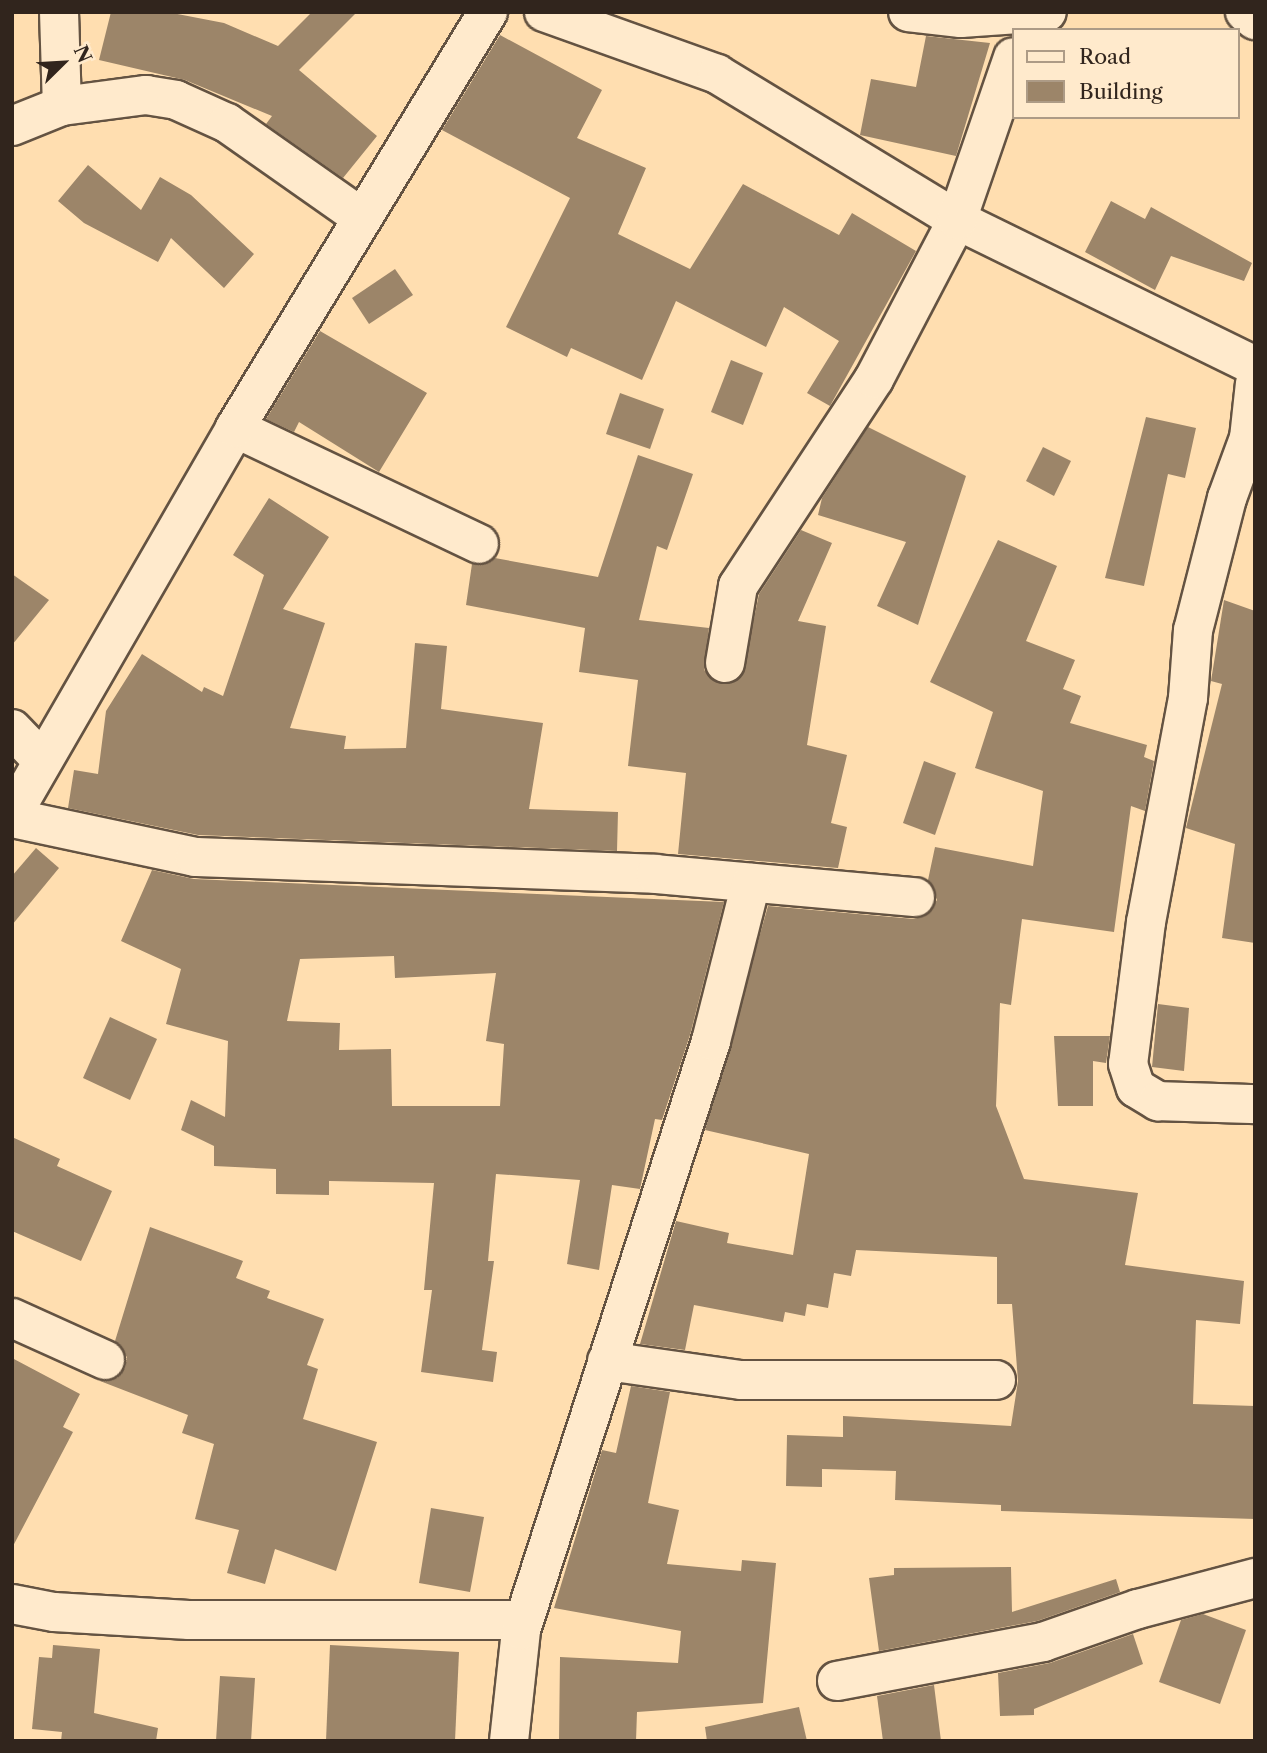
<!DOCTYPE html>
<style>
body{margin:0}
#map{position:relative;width:1267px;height:1753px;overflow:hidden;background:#ffdeb0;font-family:"Libre Caslon Text",serif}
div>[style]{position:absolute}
.building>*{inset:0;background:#9c8569}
.roads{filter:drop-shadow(2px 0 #645342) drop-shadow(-2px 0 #645342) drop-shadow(0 2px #645342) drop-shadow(0 -2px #645342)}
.minor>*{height:38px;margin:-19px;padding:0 19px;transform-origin:19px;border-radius:19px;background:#ffeacc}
span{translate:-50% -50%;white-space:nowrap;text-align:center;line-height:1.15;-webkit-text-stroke:5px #ffeacc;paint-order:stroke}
.frame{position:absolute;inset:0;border:14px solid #31251d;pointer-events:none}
.legend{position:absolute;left:1012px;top:28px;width:228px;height:91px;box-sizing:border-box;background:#ffeacc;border:2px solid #ad9b86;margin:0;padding:9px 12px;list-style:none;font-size:21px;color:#31251d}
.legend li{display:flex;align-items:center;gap:14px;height:35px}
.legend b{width:35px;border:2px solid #ad9b86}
.north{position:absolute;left:28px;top:28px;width:70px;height:70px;-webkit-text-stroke:5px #ffeacc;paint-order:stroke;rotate:66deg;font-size:19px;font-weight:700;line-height:28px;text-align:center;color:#31251d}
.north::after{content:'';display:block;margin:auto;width:24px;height:32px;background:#31251d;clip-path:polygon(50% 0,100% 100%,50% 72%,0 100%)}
</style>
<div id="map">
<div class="building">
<div style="clip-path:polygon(111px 12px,167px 12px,224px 23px,278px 46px,312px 12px,357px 12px,299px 70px,377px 136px,343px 178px,266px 124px,272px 116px,185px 80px,99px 60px)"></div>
<div style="clip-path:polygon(500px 35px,602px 90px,577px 138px,646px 168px,618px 234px,690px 269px,743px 184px,839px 235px,852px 213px,916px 251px,830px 406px,807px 393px,839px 341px,784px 307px,766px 347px,676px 301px,642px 380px,571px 348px,567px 357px,506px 327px,570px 198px,442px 130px)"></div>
<div style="clip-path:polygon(926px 36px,990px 43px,956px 156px,860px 135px,871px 79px,916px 87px)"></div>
<div style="clip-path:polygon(88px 165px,141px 210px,160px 177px,191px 195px,254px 254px,224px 288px,171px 238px,158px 262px,84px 223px,58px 201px)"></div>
<div style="clip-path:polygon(1111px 201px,1145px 219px,1151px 207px,1252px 263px,1244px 281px,1171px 256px,1155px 290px,1085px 252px)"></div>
<div style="clip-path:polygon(395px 269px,413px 295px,369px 324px,352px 298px)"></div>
<div style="clip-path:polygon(320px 331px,427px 393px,379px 472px,299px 422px,294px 432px,266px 419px)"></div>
<div style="clip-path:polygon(731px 360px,763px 373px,743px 425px,711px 412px)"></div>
<div style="clip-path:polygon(620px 393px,664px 409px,650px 449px,606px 434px)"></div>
<div style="clip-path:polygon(1146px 417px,1196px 428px,1185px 478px,1168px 474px,1144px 586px,1105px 578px)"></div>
<div style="clip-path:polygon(868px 427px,966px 476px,918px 625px,877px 606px,906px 542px,818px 515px,822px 498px)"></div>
<div style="clip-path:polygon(1043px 447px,1071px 461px,1054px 496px,1026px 481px)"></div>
<div style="clip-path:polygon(638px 455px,693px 474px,667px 550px,657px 546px,639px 620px,709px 628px,704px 670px,721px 684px,742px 676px,759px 594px,801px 530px,832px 543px,798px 621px,826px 626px,807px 745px,847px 755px,831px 823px,847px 827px,838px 868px,678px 854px,686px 773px,628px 766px,638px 680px,579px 672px,585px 628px,466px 605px,472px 564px,495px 558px,598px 577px)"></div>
<div style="clip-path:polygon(269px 498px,329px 537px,283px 609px,325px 623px,290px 728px,346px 736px,344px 749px,406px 748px,415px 643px,447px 646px,441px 709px,543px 723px,529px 809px,618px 812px,617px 851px,198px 835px,68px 808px,74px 770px,98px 774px,106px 711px,142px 654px,202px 692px,204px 687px,223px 696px,264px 575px,233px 555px)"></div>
<div style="clip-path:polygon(998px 540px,1057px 566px,1026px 641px,1075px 660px,1063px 689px,1081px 696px,1070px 723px,1147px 745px,1144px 757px,1154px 761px,1145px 811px,1131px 806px,1114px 932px,1022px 919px,1011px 1005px,1000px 1003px,996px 1106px,1024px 1179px,1138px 1193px,1125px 1265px,1244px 1281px,1240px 1324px,1196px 1320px,1193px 1404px,1255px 1406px,1255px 1519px,1001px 1511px,1001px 1505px,895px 1500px,896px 1471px,822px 1469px,822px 1487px,786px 1486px,787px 1435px,843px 1437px,843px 1416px,1011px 1426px,1018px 1381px,1012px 1304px,997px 1304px,997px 1257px,856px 1250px,851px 1276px,834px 1273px,828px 1308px,807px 1304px,805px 1316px,785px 1312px,783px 1322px,694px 1305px,685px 1350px,640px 1344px,676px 1221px,729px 1233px,727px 1243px,793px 1255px,809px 1154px,705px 1130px,768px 906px,914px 919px,925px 916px,937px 900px,928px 880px,935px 847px,1033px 866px,1043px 791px,975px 768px,993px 712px,930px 682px)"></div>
<div style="clip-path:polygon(12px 574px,49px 600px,12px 645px)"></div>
<div style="clip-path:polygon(1224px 600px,1255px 611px,1255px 943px,1222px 938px,1235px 844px,1186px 828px,1222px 684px,1211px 681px)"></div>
<div style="clip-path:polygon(924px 761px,956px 773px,935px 835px,903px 823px)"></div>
<div style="clip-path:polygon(36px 848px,59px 868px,12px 925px,12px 876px)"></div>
<div style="clip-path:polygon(evenodd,152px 870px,194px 879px,724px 902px,690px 1035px,662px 1120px,655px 1119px,640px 1189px,612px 1185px,599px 1270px,567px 1264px,580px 1180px,496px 1174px,488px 1261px,494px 1261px,482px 1350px,497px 1352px,493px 1382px,421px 1372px,432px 1290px,424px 1290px,434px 1183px,329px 1181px,329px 1195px,276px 1194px,276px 1169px,214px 1166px,214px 1146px,181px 1130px,191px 1100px,225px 1117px,228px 1041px,166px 1024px,181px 969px,121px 941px,152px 870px,394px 956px,395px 978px,496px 973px,486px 1041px,504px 1044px,500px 1106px,392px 1106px,391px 1049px,339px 1050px,340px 1023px,287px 1021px,300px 959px,394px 956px)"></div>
<div style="clip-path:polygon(1158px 1004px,1189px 1008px,1184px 1071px,1152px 1067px)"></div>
<div style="clip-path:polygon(110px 1017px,157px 1039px,130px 1100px,83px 1078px)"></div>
<div style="clip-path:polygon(1054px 1036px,1110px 1036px,1106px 1063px,1093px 1061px,1093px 1106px,1058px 1106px)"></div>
<div style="clip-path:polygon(12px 1137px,60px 1159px,57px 1166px,112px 1191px,81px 1261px,12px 1231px)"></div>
<div style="clip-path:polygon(150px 1227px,243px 1261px,236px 1278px,270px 1291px,267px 1298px,324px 1319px,307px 1365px,318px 1369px,303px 1419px,377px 1442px,336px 1571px,275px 1549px,265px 1584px,227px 1573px,239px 1530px,195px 1519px,214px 1444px,182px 1433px,188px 1415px,100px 1381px,117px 1378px,125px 1368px,127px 1357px,115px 1341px)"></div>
<div style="clip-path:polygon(12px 1358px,80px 1394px,63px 1427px,73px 1432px,12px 1548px)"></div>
<div style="clip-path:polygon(631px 1386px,670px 1392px,648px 1503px,679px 1510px,667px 1564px,741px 1571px,742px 1560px,776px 1563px,763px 1703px,637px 1712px,636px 1741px,559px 1741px,560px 1657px,678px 1663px,681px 1631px,554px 1608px,602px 1450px,616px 1453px)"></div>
<div style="clip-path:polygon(431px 1508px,484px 1517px,470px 1592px,419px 1583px)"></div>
<div style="clip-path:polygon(1011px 1567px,1012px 1612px,1116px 1579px,1120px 1592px,1037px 1621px,879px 1651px,869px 1578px,894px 1575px,894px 1568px)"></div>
<div style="clip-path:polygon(1203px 1614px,1246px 1630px,1220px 1704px,1159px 1682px,1181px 1620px)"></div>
<div style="clip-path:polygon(1133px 1634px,1143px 1664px,1034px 1709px,1034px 1715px,1000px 1716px,998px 1673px,1050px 1663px)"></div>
<div style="clip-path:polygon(53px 1645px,100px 1649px,94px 1713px,158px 1728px,156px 1741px,61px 1741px,62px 1732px,32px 1729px,39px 1657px,52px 1658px)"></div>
<div style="clip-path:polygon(330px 1645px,459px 1652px,455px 1741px,326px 1741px)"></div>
<div style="clip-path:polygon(220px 1676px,255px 1678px,251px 1741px,216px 1741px)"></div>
<div style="clip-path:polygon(934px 1685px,941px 1741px,883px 1741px,877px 1696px)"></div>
<div style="clip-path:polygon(799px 1707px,807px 1741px,707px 1741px,705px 1727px)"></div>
</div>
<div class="roads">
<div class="minor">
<div style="left:59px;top:12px;width:94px;rotate:88.2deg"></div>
<div style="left:544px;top:12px;width:184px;rotate:19.7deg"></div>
<div style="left:717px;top:74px;width:281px;rotate:31.3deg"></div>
<div style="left:957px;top:220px;width:332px;rotate:26.1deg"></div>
<div style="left:908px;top:12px;width:53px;rotate:6.5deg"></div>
<div style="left:961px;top:18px;width:86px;rotate:-4deg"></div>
<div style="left:1245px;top:12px;width:13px;rotate:39deg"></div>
<div style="left:12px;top:126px;width:54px;rotate:-21.8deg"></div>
<div style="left:62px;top:106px;width:85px;rotate:-7.5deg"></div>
<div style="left:146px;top:95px;width:30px;rotate:9deg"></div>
<div style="left:176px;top:100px;width:56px;rotate:24.3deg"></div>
<div style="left:227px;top:123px;width:165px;rotate:35.1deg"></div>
<div style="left:1255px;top:383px;width:55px;rotate:96.2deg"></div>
<div style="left:1249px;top:438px;width:64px;rotate:110.1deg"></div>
<div style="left:1227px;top:498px;width:136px;rotate:104.4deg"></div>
<div style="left:1193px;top:630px;width:68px;rotate:94.2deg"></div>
<div style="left:1188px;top:698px;width:228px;rotate:100.6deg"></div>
<div style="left:1146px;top:922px;width:143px;rotate:97.2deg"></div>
<div style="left:1128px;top:1064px;width:25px;rotate:72deg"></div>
<div style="left:1136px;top:1088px;width:26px;rotate:31deg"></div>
<div style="left:1158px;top:1101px;width:97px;rotate:1.8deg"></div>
<div style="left:235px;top:428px;width:270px;rotate:25.4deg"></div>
<div style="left:725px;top:663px;width:78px;rotate:-80.4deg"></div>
<div style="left:738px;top:586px;width:248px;rotate:-56.7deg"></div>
<div style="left:874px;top:379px;width:179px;rotate:-62.4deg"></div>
<div style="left:957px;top:220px;width:172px;rotate:-71deg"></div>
<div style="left:12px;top:729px;width:42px;rotate:46deg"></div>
<div style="left:12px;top:815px;width:447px;rotate:-60deg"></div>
<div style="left:235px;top:428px;width:487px;rotate:-58.7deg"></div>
<div style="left:12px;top:818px;width:187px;rotate:12deg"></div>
<div style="left:195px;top:857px;width:461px;rotate:2.1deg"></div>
<div style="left:656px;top:874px;width:260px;rotate:5.1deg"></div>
<div style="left:12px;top:1318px;width:102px;rotate:24.3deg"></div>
<div style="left:607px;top:1361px;width:135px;rotate:8.1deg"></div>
<div style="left:741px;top:1380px;width:255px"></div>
<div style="left:12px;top:1604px;width:43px;rotate:10.8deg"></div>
<div style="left:54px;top:1612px;width:135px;rotate:3.4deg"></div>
<div style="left:189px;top:1620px;width:335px"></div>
<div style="left:837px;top:1681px;width:210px;rotate:-10.7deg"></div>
<div style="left:1043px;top:1642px;width:101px;rotate:-19.2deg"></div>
<div style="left:1138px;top:1609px;width:121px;rotate:-14.8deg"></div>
<div style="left:509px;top:1741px;width:112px;rotate:-83.8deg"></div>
<div style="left:521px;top:1630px;width:619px;rotate:-72.12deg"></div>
<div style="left:711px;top:1041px;width:163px;rotate:-75.8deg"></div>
</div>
</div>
<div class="frame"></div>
<ul class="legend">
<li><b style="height:9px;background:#ffeacc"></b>Road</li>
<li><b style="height:19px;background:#9c8569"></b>Building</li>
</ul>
<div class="north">N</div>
</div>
